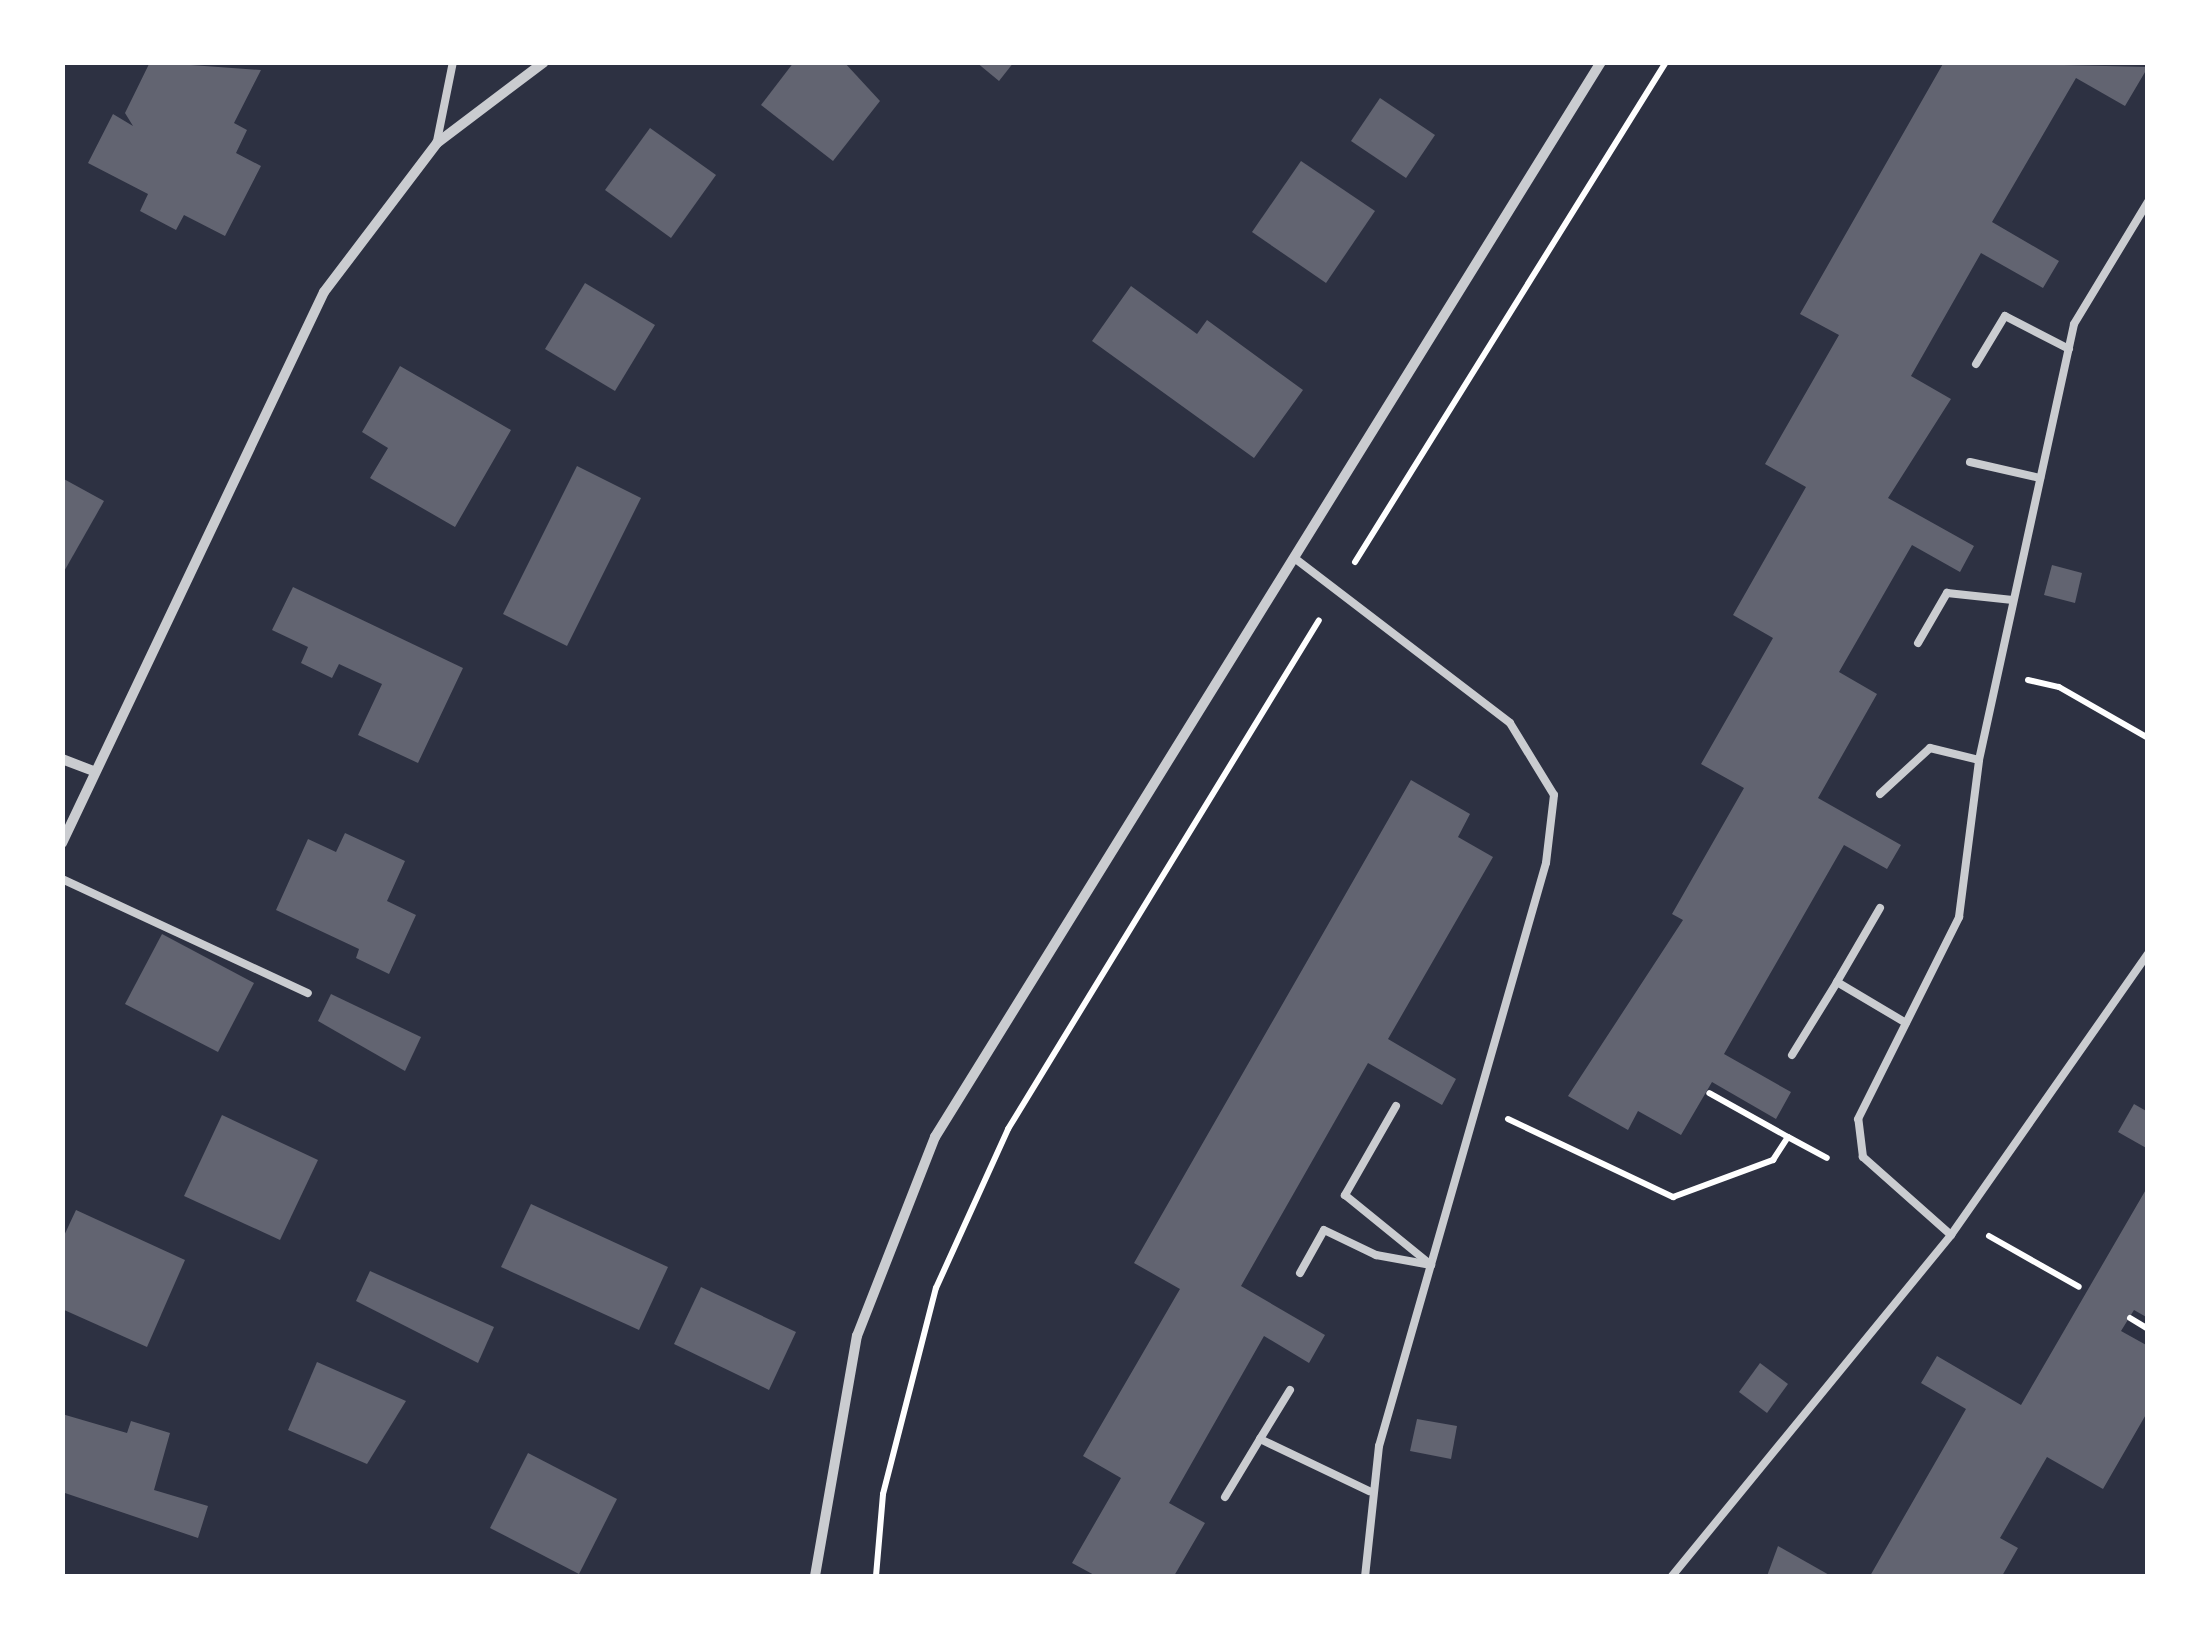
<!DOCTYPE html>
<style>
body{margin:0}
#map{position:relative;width:2210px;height:1639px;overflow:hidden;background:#2d3142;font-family:"Source Sans 3",sans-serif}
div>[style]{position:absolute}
.building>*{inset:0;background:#626471}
.path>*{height:6px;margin:-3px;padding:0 3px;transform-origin:3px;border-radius:3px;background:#fff}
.service>*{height:8px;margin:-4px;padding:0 4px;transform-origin:4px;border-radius:4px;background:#caccd0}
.minor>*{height:10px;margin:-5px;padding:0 5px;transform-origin:5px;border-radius:5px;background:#caccd0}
span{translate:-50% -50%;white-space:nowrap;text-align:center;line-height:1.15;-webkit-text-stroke:8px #fff;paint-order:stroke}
.frame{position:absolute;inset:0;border:65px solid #fff;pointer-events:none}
</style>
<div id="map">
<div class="building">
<div style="clip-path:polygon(150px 62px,261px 70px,234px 123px,247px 130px,236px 153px,261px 166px,225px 236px,184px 215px,176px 230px,140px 211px,148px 194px,88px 163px,113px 114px,133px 126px,125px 113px)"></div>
<div style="clip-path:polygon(794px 62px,844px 62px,880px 101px,833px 161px,761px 105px)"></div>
<div style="clip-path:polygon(976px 62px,1014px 62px,999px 81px)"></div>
<div style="clip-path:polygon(1944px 62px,2148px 67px,2125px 106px,2076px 78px,1992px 222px,2059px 261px,2043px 288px,1981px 253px,1911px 376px,1951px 399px,1888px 498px,1974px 546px,1960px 572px,1912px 545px,1839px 672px,1877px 694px,1818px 798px,1901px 845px,1887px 869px,1844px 845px,1724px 1054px,1791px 1092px,1776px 1119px,1712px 1082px,1681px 1135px,1638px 1111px,1628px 1130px,1568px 1096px,1683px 920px,1672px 914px,1744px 788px,1701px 764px,1773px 638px,1733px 615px,1806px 487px,1765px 464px,1839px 335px,1800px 314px)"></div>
<div style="clip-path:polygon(1380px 98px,1435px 135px,1406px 178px,1351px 141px)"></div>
<div style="clip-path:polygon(650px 128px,716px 175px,671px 238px,605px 190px)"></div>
<div style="clip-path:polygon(1301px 161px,1375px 211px,1326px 283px,1252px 232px)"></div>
<div style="clip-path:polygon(585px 283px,655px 325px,615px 391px,545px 349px)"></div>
<div style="clip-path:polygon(1131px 286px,1197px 334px,1207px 320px,1303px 390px,1254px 458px,1092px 341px)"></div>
<div style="clip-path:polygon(400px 366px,511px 430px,455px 527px,370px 478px,388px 448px,362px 432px)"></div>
<div style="clip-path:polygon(577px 466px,641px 498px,567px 646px,503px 614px)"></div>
<div style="clip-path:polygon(62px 478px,104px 501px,62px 575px)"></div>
<div style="clip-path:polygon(2052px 565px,2082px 573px,2075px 603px,2044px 595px)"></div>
<div style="clip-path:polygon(293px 587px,463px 668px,418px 763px,358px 735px,382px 684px,339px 664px,332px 678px,301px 663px,308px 647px,272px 630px)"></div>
<div style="clip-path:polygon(1411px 780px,1470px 814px,1458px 837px,1493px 857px,1388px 1039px,1456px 1079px,1442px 1105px,1368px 1063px,1241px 1286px,1325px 1335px,1309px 1363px,1264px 1336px,1169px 1503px,1205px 1523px,1174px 1576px,1096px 1576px,1072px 1563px,1121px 1478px,1083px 1456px,1180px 1289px,1134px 1263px)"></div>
<div style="clip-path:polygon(345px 833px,405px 861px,387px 901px,416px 915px,389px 974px,356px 958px,359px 949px,276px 910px,308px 839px,336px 852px)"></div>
<div style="clip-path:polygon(162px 934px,254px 983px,218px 1052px,125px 1004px)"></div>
<div style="clip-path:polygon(331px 994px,421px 1037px,405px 1071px,318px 1021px)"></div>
<div style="clip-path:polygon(2134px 1104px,2148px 1112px,2148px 1149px,2118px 1132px)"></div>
<div style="clip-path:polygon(222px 1115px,318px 1160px,280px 1240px,184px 1196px)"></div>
<div style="clip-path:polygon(2148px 1186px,2148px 1318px,2134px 1310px,2121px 1331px,2148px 1346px,2148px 1411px,2103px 1489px,2047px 1457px,2000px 1538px,2018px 1548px,2002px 1576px,1870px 1576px,1966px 1409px,1921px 1383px,1937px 1356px,2021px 1405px)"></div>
<div style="clip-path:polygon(531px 1204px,668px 1267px,639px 1330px,501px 1267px)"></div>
<div style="clip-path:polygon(76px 1210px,185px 1260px,147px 1347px,62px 1309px,62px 1240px)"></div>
<div style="clip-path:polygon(370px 1271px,494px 1327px,478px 1363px,356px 1301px)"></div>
<div style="clip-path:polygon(701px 1287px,796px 1332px,769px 1390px,674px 1344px)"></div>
<div style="clip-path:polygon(317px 1362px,406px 1401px,367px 1464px,288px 1430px)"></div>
<div style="clip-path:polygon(1760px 1363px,1788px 1384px,1767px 1413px,1739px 1392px)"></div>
<div style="clip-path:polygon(62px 1414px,127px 1433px,131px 1421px,170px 1433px,154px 1490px,208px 1506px,198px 1538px,62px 1492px)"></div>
<div style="clip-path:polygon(1417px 1419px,1457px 1426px,1451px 1459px,1410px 1451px)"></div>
<div style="clip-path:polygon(528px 1453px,617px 1499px,579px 1574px,490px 1528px)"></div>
<div style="clip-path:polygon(1778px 1546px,1831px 1576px,1767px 1576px)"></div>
</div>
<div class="path">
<div style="left:1355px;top:562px;width:589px;rotate:-58.12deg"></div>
<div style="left:2028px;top:680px;width:32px;rotate:13deg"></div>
<div style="left:2059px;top:687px;width:103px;rotate:29.8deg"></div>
<div style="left:1508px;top:1119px;width:183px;rotate:25.3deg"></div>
<div style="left:1673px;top:1197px;width:107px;rotate:-20.3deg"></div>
<div style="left:1773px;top:1160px;width:27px;rotate:-57deg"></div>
<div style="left:1788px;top:1137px;width:90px;rotate:-150.9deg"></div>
<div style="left:1788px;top:1137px;width:44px;rotate:28.3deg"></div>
<div style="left:1989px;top:1236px;width:103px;rotate:29.5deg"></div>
<div style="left:2130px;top:1318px;width:21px;rotate:31deg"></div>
<div style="left:876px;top:1576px;width:82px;rotate:-85.1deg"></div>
<div style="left:883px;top:1494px;width:213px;rotate:-75.6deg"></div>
<div style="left:936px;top:1288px;width:175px;rotate:-65.6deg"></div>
<div style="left:1008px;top:1129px;width:596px;rotate:-58.57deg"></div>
</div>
<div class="service">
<div style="left:437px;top:141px;width:81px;rotate:-78.6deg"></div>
<div style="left:1976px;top:364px;width:56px;rotate:-58.9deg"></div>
<div style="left:2005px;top:316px;width:72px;rotate:27.3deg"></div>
<div style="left:1970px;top:462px;width:72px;rotate:12.9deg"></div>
<div style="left:1297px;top:560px;width:268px;rotate:37.4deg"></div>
<div style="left:1510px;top:723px;width:84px;rotate:58.6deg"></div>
<div style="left:1554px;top:795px;width:68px;rotate:96.7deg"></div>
<div style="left:1546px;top:863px;width:606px;rotate:105.98deg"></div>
<div style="left:1379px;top:1446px;width:131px;rotate:96.1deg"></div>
<div style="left:1918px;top:643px;width:58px;rotate:-59.9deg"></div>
<div style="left:1947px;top:593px;width:66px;rotate:6.1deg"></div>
<div style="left:1880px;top:794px;width:68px;rotate:-42.6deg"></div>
<div style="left:1930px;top:748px;width:50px;rotate:13.8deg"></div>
<div style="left:62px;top:879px;width:271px;rotate:24.9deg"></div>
<div style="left:1880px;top:908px;width:86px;rotate:120.2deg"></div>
<div style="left:1837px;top:982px;width:80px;rotate:30.7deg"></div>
<div style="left:1792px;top:1055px;width:86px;rotate:-58.3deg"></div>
<div style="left:1396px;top:1106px;width:103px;rotate:119.8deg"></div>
<div style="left:1345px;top:1195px;width:111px;rotate:39.1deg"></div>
<div style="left:1951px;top:1235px;width:118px;rotate:-138.4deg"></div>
<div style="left:1863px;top:1157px;width:38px;rotate:-97deg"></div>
<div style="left:1858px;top:1119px;width:226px;rotate:-63.4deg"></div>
<div style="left:1959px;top:917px;width:158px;rotate:-82.7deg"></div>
<div style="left:1979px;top:760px;width:446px;rotate:-77.7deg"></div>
<div style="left:2074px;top:324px;width:143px;rotate:-58.8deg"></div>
<div style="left:1300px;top:1273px;width:49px;rotate:-60.8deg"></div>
<div style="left:1324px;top:1230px;width:58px;rotate:25.7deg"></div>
<div style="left:1376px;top:1255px;width:56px;rotate:10.3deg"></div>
<div style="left:1290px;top:1390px;width:57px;rotate:121.5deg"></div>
<div style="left:1260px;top:1439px;width:121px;rotate:25.5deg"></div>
<div style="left:1225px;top:1497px;width:68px;rotate:-58.9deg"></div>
<div style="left:1672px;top:1576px;width:441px;rotate:-50.7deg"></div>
<div style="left:1951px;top:1235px;width:343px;rotate:-55deg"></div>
</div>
<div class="minor">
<div style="left:62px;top:759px;width:34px;rotate:21deg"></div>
<div style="left:62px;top:843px;width:610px;rotate:-64.57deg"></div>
<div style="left:324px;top:292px;width:187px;rotate:-52.8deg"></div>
<div style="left:437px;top:143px;width:134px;rotate:-37.1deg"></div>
<div style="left:815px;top:1576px;width:244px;rotate:-80.1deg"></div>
<div style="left:857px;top:1336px;width:214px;rotate:-68.6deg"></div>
<div style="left:935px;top:1137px;width:1265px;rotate:-58.22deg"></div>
</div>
<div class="frame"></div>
</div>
